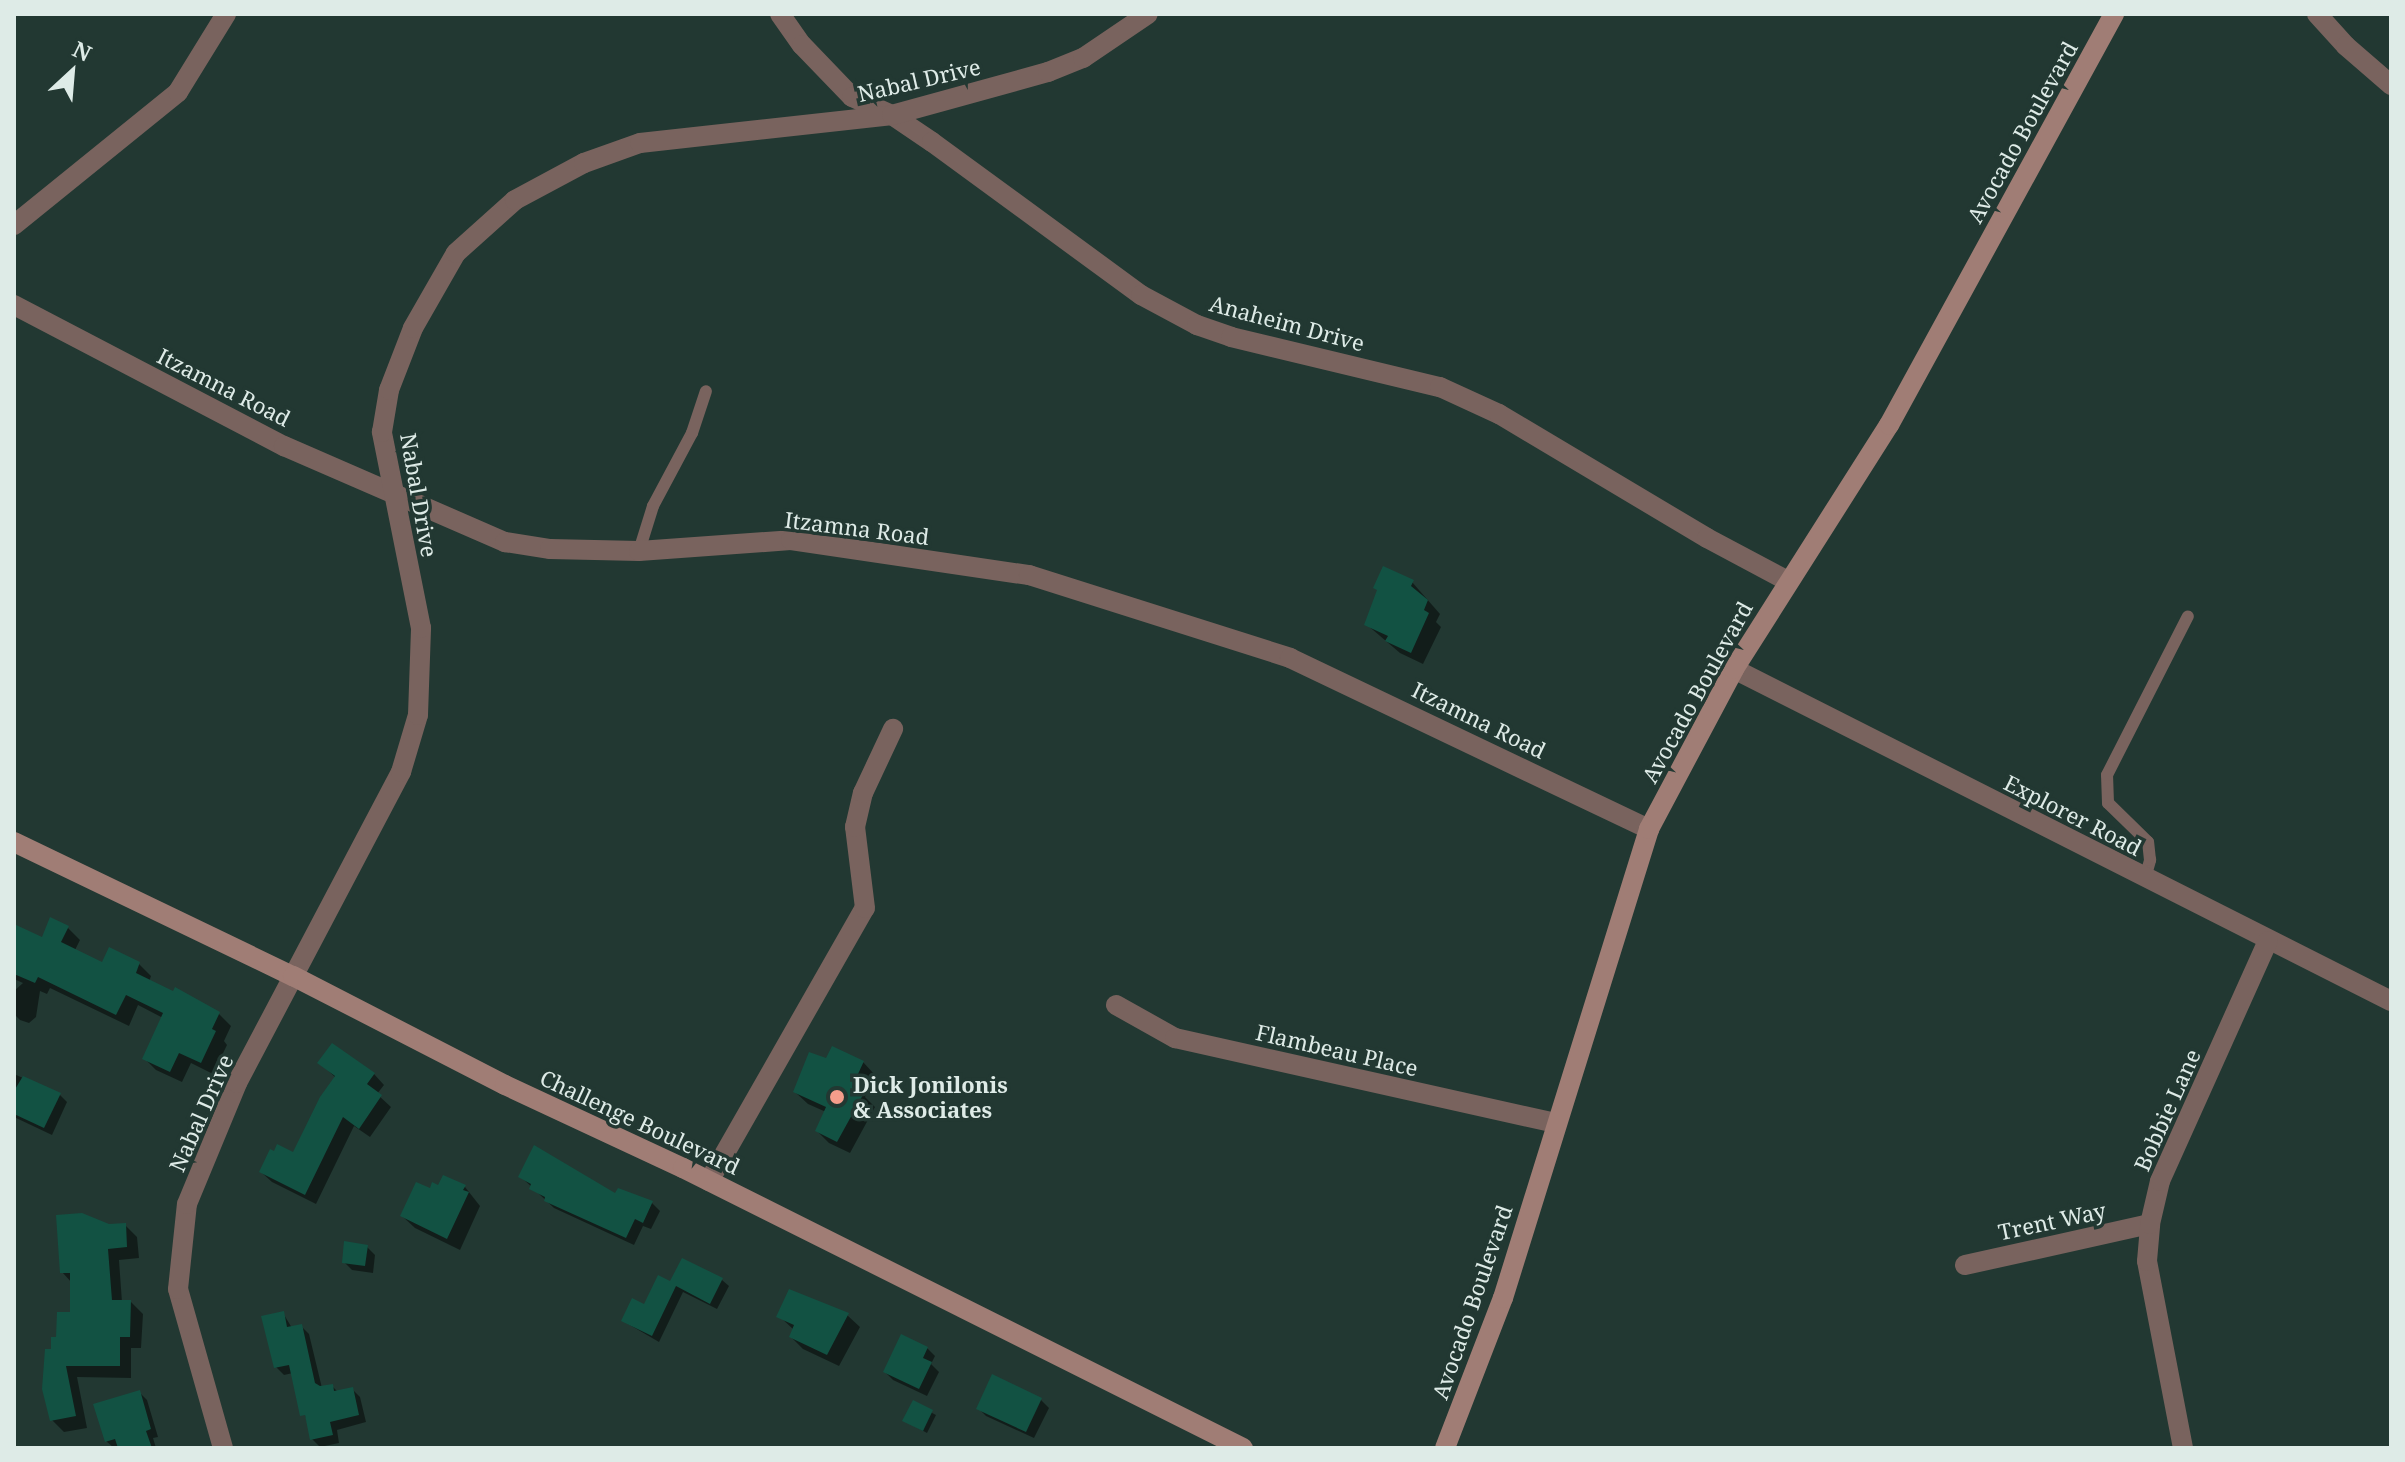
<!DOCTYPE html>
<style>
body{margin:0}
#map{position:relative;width:2405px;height:1462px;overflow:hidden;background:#223832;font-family:"Noto Serif",serif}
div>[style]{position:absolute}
.shadow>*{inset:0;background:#0007}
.building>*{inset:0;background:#125243}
.lane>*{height:12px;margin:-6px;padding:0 6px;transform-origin:6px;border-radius:6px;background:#79635e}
.street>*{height:20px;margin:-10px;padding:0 10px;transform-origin:10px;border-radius:10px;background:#79635e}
.secondary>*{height:20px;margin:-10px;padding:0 10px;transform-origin:10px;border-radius:10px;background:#a07d75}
.dots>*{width:22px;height:22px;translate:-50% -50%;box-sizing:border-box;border:4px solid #223832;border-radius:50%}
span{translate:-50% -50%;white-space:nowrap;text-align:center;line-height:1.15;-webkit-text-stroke:7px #223832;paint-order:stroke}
.street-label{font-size:22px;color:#deebe7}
.poi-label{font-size:22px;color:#deebe7;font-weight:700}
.left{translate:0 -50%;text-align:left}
.frame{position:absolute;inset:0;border:16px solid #deebe7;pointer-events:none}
.north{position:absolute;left:32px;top:32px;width:80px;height:80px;-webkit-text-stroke:6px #223832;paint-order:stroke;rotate:26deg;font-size:22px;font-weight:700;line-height:32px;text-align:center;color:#deebe7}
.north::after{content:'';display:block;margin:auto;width:28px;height:36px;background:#deebe7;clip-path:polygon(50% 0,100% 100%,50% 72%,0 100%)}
</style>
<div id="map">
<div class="shadow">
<div style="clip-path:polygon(1412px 582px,1440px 614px,1436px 622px,1441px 627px,1423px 664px,1400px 653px,1366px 624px)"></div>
<div style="clip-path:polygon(14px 926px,42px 939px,68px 928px,80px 940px,75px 950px,103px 965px,139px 964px,151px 976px,149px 982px,219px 1014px,231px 1026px,224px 1041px,227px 1045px,213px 1074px,191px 1063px,182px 1082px,156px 1070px,144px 1058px,163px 1018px,138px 1005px,129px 1026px,50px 988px,47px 994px,40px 991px,36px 1017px,29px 1023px,20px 1020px,14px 1014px,14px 991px,23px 983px,14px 979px)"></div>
<div style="clip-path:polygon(827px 1060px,863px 1062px,875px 1075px,865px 1097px,875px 1107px,850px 1153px,829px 1143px,817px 1131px,826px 1112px,808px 1104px,795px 1092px)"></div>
<div style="clip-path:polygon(320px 1063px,374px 1074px,384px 1085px,377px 1094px,391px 1107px,370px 1137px,354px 1126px,316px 1204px,272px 1182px,261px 1172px,294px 1155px,336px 1078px)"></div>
<div style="clip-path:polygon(14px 1074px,59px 1094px,67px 1102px,52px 1135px,14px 1117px)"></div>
<div style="clip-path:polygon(521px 1177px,616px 1196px,619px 1190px,652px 1203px,660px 1211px,651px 1229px,643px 1226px,634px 1245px,554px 1208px)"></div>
<div style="clip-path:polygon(465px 1187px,480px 1206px,460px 1250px,415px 1228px,402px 1216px,431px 1191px)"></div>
<div style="clip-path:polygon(125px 1225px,137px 1237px,139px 1258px,119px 1260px,122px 1302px,131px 1302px,143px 1314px,141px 1348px,131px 1348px,131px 1378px,77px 1377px,87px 1428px,64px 1432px,52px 1420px,53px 1351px,72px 1314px,72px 1283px,62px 1272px,108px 1226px)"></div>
<div style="clip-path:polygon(367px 1247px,375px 1255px,373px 1273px,352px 1270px,344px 1262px)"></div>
<div style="clip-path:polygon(722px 1280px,729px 1286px,717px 1309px,683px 1292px,659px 1342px,623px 1321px,671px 1284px)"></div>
<div style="clip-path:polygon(283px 1313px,292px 1328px,301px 1326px,309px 1334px,322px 1388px,332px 1386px,338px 1392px,352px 1389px,360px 1397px,366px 1422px,337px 1430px,339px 1443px,320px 1447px,312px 1439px,293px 1373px,284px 1375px,276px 1367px)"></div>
<div style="clip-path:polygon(847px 1315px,860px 1327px,839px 1366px,803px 1349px,791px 1337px,794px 1330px,779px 1316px)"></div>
<div style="clip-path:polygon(927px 1348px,935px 1356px,931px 1364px,939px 1372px,927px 1396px,893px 1380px,885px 1372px)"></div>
<div style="clip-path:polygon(139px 1392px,147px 1400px,158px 1437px,153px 1438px,156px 1448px,114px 1448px,106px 1441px)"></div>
<div style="clip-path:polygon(1041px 1400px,1049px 1408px,1034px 1438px,986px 1416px,978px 1408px)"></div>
<div style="clip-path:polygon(913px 1403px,936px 1415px,927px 1433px,905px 1421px)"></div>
</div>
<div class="building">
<div style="clip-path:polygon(1383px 566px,1414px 580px,1411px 586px,1428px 600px,1424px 610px,1429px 613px,1411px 653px,1385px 641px,1388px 636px,1364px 625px,1377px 590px,1373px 588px)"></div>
<div style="clip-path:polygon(50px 917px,69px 926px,61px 942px,102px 962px,109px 947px,140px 962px,136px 973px,173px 991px,175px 987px,220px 1012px,212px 1029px,216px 1031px,201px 1063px,179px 1053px,170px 1072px,142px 1059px,163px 1013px,126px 995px,116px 1015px,38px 977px,35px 983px,14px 974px,14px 924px,42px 937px)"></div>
<div style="clip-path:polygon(332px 1043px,375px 1073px,367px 1084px,382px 1095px,359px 1129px,343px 1117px,305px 1195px,259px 1172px,270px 1149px,274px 1151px,277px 1144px,293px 1152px,320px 1097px,335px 1076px,317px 1063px)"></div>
<div style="clip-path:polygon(832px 1046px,864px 1061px,852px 1087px,864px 1093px,837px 1142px,815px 1131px,826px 1107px,793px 1092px,809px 1052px,826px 1058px)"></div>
<div style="clip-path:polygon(23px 1076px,61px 1093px,44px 1128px,14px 1114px,14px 1091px)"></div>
<div style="clip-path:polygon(534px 1145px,615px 1193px,618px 1188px,653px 1201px,643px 1223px,635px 1219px,626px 1238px,544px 1201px,545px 1197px,529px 1189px,531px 1184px,518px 1177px)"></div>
<div style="clip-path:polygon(443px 1175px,466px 1185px,463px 1190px,469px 1192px,447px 1239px,400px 1216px,416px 1182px,430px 1188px,432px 1182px,438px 1185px)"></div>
<div style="clip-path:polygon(82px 1213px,109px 1224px,126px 1223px,127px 1247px,108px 1249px,112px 1300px,131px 1300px,130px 1337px,120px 1337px,120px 1366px,66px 1366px,76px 1416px,50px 1421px,42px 1389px,45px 1349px,51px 1349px,51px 1337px,56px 1337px,57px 1312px,70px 1312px,70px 1273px,60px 1273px,56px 1215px)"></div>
<div style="clip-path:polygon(344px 1241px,368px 1245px,365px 1266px,342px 1263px)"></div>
<div style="clip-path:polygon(682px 1258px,723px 1278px,710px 1304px,676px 1286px,652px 1336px,621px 1321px,632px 1298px,644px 1304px,658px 1275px,670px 1281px)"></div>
<div style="clip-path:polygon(789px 1289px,849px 1313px,827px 1355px,789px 1337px,794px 1325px,776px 1317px)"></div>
<div style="clip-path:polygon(284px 1311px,287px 1327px,302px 1324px,315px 1383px,320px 1386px,333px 1384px,334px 1391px,353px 1387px,359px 1415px,330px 1422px,333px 1435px,310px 1440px,305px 1415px,300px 1416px,289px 1365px,274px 1368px,261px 1316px)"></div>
<div style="clip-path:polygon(901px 1334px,928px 1347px,923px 1358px,932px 1362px,919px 1389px,883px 1372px)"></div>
<div style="clip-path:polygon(992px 1374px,1042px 1398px,1026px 1432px,976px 1409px)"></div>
<div style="clip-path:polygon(140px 1390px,151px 1429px,146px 1431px,152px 1448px,118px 1448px,115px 1439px,105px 1442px,93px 1404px)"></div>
<div style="clip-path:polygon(913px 1400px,933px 1410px,923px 1431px,902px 1421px)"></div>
</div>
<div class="lane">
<div style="left:639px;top:551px;width:47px;rotate:-72.7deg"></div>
<div style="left:653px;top:506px;width:83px;rotate:-61.9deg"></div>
<div style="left:692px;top:433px;width:44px;rotate:-71.6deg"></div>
<div style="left:2145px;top:878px;width:19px;rotate:-74deg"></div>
<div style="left:2150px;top:860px;width:18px;rotate:-96deg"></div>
<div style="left:2148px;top:842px;width:56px;rotate:-135.7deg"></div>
<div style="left:2108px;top:803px;width:28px;rotate:-92deg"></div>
<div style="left:2107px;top:775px;width:178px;rotate:-63deg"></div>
</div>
<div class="street">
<div style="left:780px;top:14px;width:38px;rotate:55deg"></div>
<div style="left:802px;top:45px;width:72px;rotate:46.1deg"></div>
<div style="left:852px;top:97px;width:44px;rotate:24.2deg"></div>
<div style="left:892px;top:115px;width:48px;rotate:34deg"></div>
<div style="left:932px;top:142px;width:259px;rotate:36.2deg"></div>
<div style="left:1141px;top:295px;width:64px;rotate:28.2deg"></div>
<div style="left:1197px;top:325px;width:36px;rotate:19deg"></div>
<div style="left:1231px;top:337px;width:215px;rotate:13.5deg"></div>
<div style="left:1440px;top:387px;width:65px;rotate:24.6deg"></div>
<div style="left:1499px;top:414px;width:242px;rotate:30.8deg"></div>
<div style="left:1707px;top:538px;width:92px;rotate:28deg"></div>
<div style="left:2317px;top:14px;width:43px;rotate:47.8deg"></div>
<div style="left:2346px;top:46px;width:60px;rotate:40.9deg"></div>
<div style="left:14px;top:225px;width:211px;rotate:-39deg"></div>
<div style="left:178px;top:92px;width:92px;rotate:-58.4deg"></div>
<div style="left:14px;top:305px;width:305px;rotate:27.6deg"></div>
<div style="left:284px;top:446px;width:241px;rotate:23.5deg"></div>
<div style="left:505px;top:542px;width:46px;rotate:8.8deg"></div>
<div style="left:550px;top:549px;width:89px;rotate:1.3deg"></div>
<div style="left:639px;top:551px;width:152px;rotate:-4.1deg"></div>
<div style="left:791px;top:540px;width:241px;rotate:8.4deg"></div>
<div style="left:1029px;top:575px;width:274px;rotate:17.6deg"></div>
<div style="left:1290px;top:658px;width:398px;rotate:25.5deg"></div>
<div style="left:1734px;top:669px;width:736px;rotate:26.81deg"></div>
<div style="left:1116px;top:1005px;width:68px;rotate:29.2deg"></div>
<div style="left:1175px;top:1038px;width:389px;rotate:12.6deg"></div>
<div style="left:709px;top:1181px;width:314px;rotate:-60.3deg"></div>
<div style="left:865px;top:908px;width:82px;rotate:-97deg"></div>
<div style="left:855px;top:827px;width:35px;rotate:-77deg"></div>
<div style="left:863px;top:793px;width:71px;rotate:-64.9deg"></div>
<div style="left:1965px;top:1265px;width:189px;rotate:-12.5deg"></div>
<div style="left:223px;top:1448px;width:165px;rotate:-105.8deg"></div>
<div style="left:178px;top:1289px;width:85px;rotate:-84deg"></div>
<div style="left:187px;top:1204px;width:131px;rotate:-67.5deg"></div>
<div style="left:237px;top:1083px;width:352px;rotate:-62.2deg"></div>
<div style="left:401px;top:772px;width:59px;rotate:-73.4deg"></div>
<div style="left:418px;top:715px;width:87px;rotate:-88deg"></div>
<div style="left:421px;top:628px;width:200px;rotate:-101.3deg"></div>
<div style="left:382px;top:432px;width:43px;rotate:-80.5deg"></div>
<div style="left:389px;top:390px;width:66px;rotate:-68.8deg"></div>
<div style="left:413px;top:328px;width:86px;rotate:-60.2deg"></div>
<div style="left:456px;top:253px;width:79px;rotate:-41.9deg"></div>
<div style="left:515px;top:200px;width:78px;rotate:-28.2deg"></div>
<div style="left:584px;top:163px;width:59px;rotate:-19.7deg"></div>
<div style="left:640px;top:143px;width:254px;rotate:-6.3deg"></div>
<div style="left:892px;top:115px;width:162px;rotate:-15.4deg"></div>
<div style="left:1048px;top:72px;width:38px;rotate:-22deg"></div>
<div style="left:1083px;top:58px;width:78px;rotate:-34.1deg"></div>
<div style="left:2183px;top:1448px;width:190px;rotate:-100.9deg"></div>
<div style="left:2147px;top:1261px;width:37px;rotate:-85deg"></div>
<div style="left:2150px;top:1224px;width:44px;rotate:-76.9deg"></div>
<div style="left:2160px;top:1181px;width:263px;rotate:-65.8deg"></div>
</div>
<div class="secondary">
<div style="left:14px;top:842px;width:310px;rotate:25.7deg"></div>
<div style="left:293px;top:976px;width:238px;rotate:27.2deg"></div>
<div style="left:505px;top:1085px;width:196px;rotate:25deg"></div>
<div style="left:683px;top:1168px;width:626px;rotate:26.57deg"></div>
<div style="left:1445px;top:1448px;width:161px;rotate:-68.9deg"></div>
<div style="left:1503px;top:1298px;width:491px;rotate:-72.7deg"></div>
<div style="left:1649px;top:829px;width:181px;rotate:-62deg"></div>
<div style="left:1734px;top:669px;width:289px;rotate:-57.6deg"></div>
<div style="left:1889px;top:425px;width:469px;rotate:-61.3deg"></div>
</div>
<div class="dots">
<div style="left:837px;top:1097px;background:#f49d8b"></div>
</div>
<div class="street-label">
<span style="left:919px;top:80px;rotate:-13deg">Nabal Drive</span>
<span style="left:2022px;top:132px;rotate:-61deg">Avocado Boulevard</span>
<span style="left:1287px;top:323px;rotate:15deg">Anaheim Drive</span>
<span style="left:224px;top:387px;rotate:27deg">Itzamna Road</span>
<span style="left:419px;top:495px;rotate:80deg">Nabal Drive</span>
<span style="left:857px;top:528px;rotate:7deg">Itzamna Road</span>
<span style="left:1697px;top:692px;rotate:-61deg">Avocado Boulevard</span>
<span style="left:1479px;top:720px;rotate:26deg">Itzamna Road</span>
<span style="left:2073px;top:815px;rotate:27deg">Explorer Road</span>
<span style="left:1337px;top:1050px;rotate:13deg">Flambeau Place</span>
<span style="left:2167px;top:1110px;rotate:-66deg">Bobbie Lane</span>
<span style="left:201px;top:1113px;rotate:-66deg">Nabal Drive</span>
<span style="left:640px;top:1122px;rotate:25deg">Challenge Boulevard</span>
<span style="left:2052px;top:1221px;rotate:-12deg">Trent Way</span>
<span style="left:1472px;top:1302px;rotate:-71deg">Avocado Boulevard</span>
</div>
<div class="poi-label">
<span class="left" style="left:853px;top:1097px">Dick Jonilonis<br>&amp; Associates</span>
</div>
<div class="frame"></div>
<div class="north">N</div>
</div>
